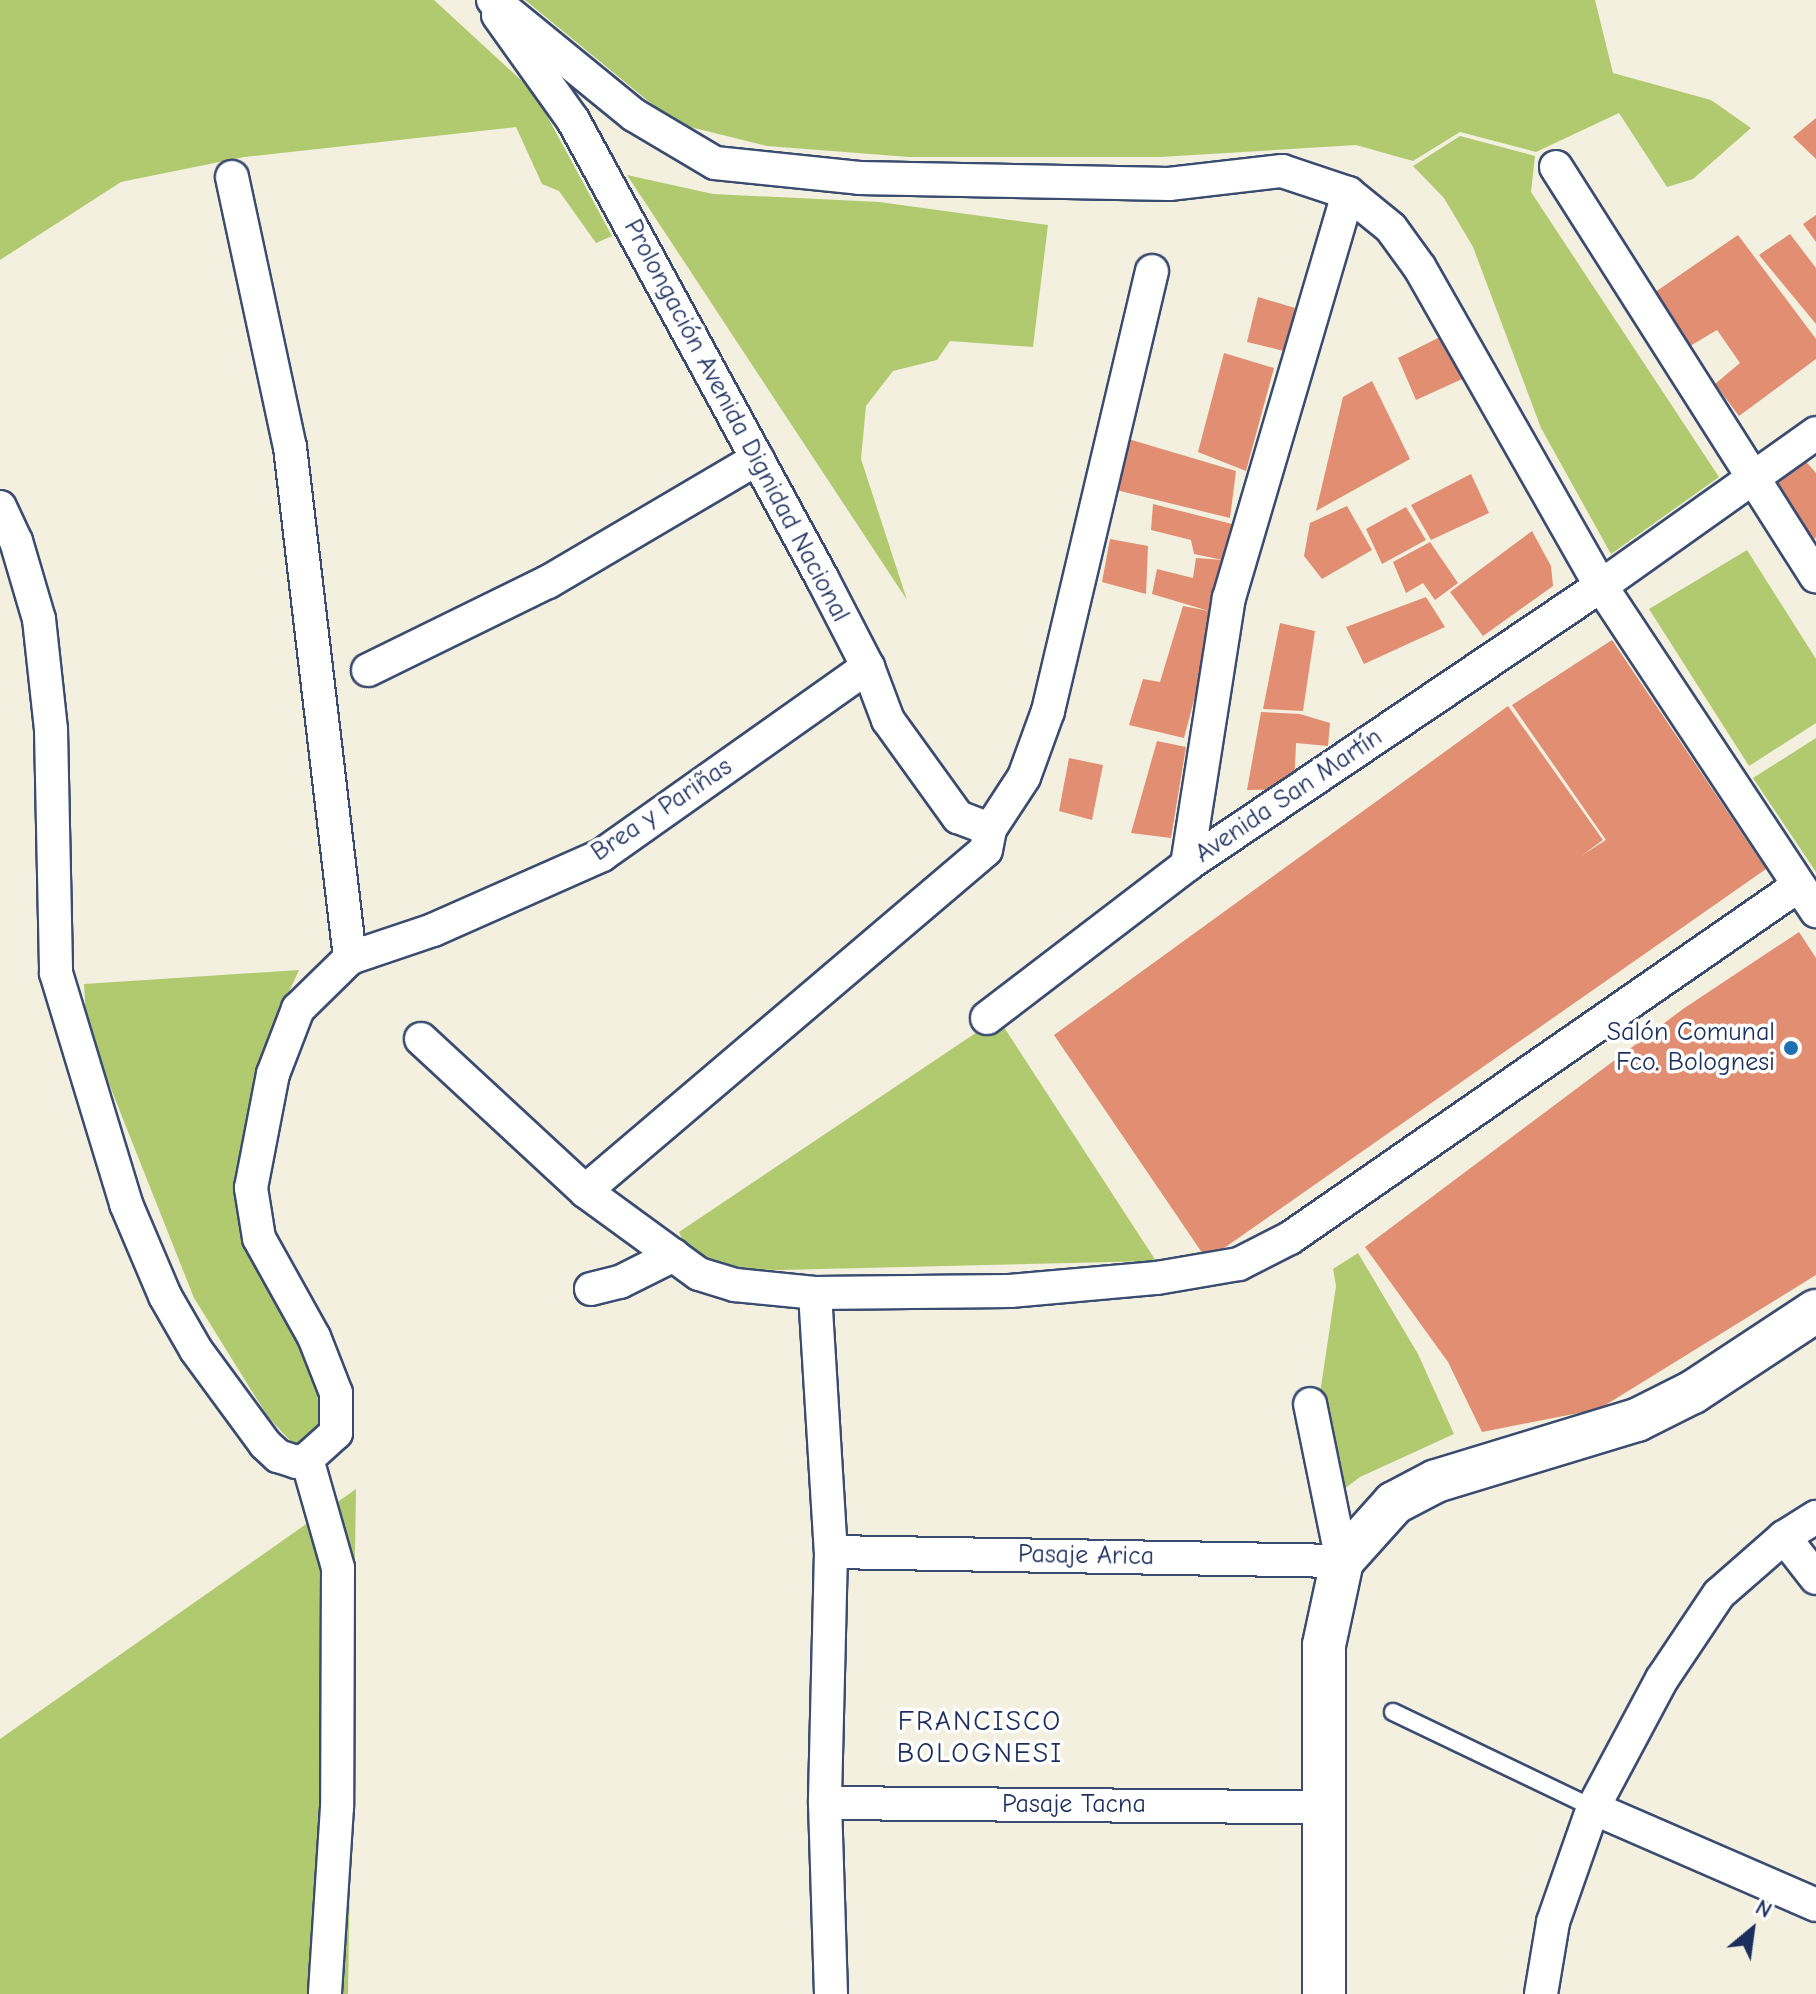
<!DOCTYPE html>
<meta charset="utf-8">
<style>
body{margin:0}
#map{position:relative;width:1816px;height:1994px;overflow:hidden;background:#f3f0df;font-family:"Comic Neue",sans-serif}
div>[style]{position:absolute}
.green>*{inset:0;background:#b1ca70}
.building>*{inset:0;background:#e18e72}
.roads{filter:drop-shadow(2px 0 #3b4c71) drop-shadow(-2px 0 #3b4c71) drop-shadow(0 2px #3b4c71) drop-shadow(0 -2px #3b4c71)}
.service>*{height:16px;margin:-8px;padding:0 8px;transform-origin:8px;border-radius:8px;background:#fff}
.minor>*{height:32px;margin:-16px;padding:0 16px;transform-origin:16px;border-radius:16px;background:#fff}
.tertiary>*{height:42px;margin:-21px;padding:0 21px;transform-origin:21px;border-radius:21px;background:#fff}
.dots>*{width:22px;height:22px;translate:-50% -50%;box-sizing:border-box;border:4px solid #fff;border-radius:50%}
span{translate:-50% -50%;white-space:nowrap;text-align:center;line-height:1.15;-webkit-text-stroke:7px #fff;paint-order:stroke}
.street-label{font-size:26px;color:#1b2f5e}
.poi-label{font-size:26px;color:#1b2f5e}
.right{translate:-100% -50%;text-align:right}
.neighbourhood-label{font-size:28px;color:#1b2f5e;letter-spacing:2px}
.north{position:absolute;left:1712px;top:1890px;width:80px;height:80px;-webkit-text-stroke:6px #fff;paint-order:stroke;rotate:29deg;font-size:22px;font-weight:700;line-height:32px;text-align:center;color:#1b2f5e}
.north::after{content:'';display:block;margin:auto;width:28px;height:36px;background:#1b2f5e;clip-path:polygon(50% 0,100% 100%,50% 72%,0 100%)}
</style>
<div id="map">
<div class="green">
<div style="clip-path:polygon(0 0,434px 0,534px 92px,612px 236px,596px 243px,559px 191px,542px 184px,516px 127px,244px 157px,121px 182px,0 260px)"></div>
<div style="clip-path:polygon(525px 0,1595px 0,1613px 73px,1711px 100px,1751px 128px,1693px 179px,1667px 187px,1619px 113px,1536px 152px,1460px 132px,1413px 161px,1356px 145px,1160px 157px,909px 157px,767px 146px,690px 127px,653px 105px)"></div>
<div style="clip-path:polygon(1460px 136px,1535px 156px,1531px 192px,1719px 477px,1611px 554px,1541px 428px,1473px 247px,1444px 198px,1413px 166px)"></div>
<div style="clip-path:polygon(627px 175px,713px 194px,879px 202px,1048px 225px,1033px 347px,950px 341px,937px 360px,893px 371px,866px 406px,861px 459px,907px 600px)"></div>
<div style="clip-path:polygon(1747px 550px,1816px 659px,1816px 723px,1749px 766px,1649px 609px)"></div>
<div style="clip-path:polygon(1816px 738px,1816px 872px,1753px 778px)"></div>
<div style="clip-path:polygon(299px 970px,273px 1027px,234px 1192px,242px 1239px,314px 1372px,329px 1417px,298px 1449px,268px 1417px,194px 1298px,98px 1056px,86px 1020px,84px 984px)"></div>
<div style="clip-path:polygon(998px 1018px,1156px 1261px,779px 1270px,720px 1268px,687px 1250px,679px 1232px)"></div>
<div style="clip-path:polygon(1358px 1253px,1418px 1354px,1454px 1434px,1360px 1477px,1328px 1501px,1319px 1400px,1336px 1286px,1333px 1269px)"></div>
<div style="clip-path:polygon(356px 1489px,348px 1994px,0 1994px,0 1739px)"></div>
</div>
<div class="building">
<div style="clip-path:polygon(1816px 118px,1816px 159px,1793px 137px)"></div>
<div style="clip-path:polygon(1816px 215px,1816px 242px,1803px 224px)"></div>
<div style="clip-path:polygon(1790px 234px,1816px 268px,1816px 324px,1759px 255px)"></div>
<div style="clip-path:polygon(1738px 235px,1816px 339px,1816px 359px,1739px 416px,1715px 384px,1740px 363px,1717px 330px,1690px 346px,1648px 297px)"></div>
<div style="clip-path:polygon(1258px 297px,1295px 308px,1288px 352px,1247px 342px)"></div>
<div style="clip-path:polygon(1450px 332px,1471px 375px,1416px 400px,1398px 358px)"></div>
<div style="clip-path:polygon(1224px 353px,1274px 368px,1246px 471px,1198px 452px)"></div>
<div style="clip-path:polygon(1372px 381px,1410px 459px,1316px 511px,1343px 397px)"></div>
<div style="clip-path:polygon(1125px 438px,1236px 471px,1230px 518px,1116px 490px)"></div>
<div style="clip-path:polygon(1801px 456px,1816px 473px,1816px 537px,1809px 546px,1769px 475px)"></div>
<div style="clip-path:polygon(1471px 474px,1489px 513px,1431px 540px,1411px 505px)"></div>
<div style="clip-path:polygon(1153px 504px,1232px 524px,1223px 560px,1194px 554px,1191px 540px,1151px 530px)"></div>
<div style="clip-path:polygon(1347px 506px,1372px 550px,1322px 579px,1304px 556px,1310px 523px)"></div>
<div style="clip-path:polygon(1406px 507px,1426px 540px,1382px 564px,1366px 529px)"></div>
<div style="clip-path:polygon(1532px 531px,1551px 566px,1553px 586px,1483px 636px,1450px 592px)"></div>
<div style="clip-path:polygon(1110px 539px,1148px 546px,1146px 594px,1102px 582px)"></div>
<div style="clip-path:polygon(1430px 542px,1458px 583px,1435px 600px,1423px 583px,1406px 593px,1393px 562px)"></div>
<div style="clip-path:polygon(1196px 558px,1223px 560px,1217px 613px,1184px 738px,1129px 725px,1143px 679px,1160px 682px,1183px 606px,1209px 611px,1152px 594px,1157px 569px,1193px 578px)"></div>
<div style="clip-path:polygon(1426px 597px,1445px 627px,1364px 664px,1346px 627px)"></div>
<div style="clip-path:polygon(1280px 623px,1315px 631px,1303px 711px,1263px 709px)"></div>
<div style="clip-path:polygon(1612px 640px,1766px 869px,1207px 1260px,1054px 1035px,1508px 706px,1603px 840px,1581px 856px,1606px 840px,1512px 705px)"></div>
<div style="clip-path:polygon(1261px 712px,1300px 714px,1330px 723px,1328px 746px,1296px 743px,1294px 789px,1247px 790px)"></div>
<div style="clip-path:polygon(1157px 741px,1186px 747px,1171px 838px,1131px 833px)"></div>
<div style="clip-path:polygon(1069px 758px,1103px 765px,1092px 820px,1059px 811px)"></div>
<div style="clip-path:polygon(1799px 932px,1816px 958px,1816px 1275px,1599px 1409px,1482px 1432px,1448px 1362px,1365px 1247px,1683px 1009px)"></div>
</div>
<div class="roads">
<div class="service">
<div style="left:1393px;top:1712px;width:222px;rotate:25.6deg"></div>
</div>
<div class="minor">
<div style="left:493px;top:0;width:182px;rotate:39.2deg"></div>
<div style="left:634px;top:115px;width:94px;rotate:30.7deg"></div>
<div style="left:715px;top:163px;width:145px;rotate:5.9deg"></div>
<div style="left:859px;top:178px;width:310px;rotate:1.1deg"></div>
<div style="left:1169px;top:184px;width:114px;rotate:-6.6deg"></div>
<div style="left:1282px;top:171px;width:70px;rotate:18.4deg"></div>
<div style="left:1348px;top:193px;width:55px;rotate:39.1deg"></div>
<div style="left:1391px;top:228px;width:49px;rotate:54.1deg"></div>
<div style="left:1420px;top:268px;width:366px;rotate:60.4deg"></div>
<div style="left:1601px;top:586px;width:390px;rotate:56.5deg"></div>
<div style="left:498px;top:15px;width:129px;rotate:54.5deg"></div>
<div style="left:573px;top:120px;width:521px;rotate:61.47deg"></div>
<div style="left:822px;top:578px;width:100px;rotate:62.7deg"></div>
<div style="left:868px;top:667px;width:57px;rotate:69.3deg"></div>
<div style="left:888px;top:720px;width:120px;rotate:54.2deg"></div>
<div style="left:958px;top:817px;width:34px;rotate:21deg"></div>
<div style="left:1556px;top:167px;width:485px;rotate:57.6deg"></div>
<div style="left:232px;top:177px;width:276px;rotate:77.9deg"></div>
<div style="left:290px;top:447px;width:515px;rotate:83.3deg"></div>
<div style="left:0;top:507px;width:38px;rotate:65deg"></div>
<div style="left:16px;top:541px;width:81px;rotate:73.6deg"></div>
<div style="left:39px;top:619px;width:112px;rotate:83.8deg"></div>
<div style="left:51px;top:730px;width:243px;rotate:88.8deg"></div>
<div style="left:56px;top:973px;width:241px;rotate:73.1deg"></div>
<div style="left:126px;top:1204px;width:100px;rotate:67deg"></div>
<div style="left:165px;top:1296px;width:62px;rotate:60.1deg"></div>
<div style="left:196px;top:1350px;width:117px;rotate:53.7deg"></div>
<div style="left:265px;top:1444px;width:18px;rotate:43deg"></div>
<div style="left:278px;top:1456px;width:19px;rotate:18deg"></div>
<div style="left:296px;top:1462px;width:11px;rotate:-15deg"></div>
<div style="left:307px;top:1459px;width:39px;rotate:-42deg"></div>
<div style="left:336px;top:1433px;width:40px;rotate:-90deg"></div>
<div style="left:336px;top:1393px;width:60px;rotate:-111.4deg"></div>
<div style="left:314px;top:1337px;width:113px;rotate:-119.1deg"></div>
<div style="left:259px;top:1238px;width:51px;rotate:-99.1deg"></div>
<div style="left:251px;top:1188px;width:116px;rotate:-79.1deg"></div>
<div style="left:273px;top:1074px;width:70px;rotate:-69deg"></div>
<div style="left:298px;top:1009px;width:73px;rotate:-44.4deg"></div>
<div style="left:350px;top:958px;width:88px;rotate:-18.6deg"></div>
<div style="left:433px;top:930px;width:185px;rotate:-23.9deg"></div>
<div style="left:602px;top:855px;width:326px;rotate:-35.3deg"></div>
<div style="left:368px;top:670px;width:200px;rotate:-26.1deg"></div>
<div style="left:548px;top:582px;width:243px;rotate:-30.5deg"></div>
<div style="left:1187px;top:865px;width:270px;rotate:-81.1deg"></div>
<div style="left:1229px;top:598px;width:422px;rotate:-73.6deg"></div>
<div style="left:987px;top:1018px;width:252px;rotate:-37.4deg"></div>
<div style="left:1187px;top:865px;width:499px;rotate:-34deg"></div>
<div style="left:1601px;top:586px;width:264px;rotate:-35.4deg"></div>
<div style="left:421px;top:1039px;width:224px;rotate:42.8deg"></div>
<div style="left:585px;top:1191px;width:141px;rotate:36.1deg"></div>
<div style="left:699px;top:1274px;width:38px;rotate:17deg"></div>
<div style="left:735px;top:1285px;width:80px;rotate:5.7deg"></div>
<div style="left:815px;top:1293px;width:195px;rotate:-0.6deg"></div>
<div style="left:1010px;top:1291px;width:148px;rotate:-5.1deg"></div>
<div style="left:1157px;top:1278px;width:83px;rotate:-9.7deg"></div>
<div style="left:1239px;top:1264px;width:57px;rotate:-27deg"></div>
<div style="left:1290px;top:1238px;width:618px;rotate:-34.72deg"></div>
<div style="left:585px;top:1191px;width:526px;rotate:-40.38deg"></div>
<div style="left:986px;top:850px;width:21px;rotate:-79deg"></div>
<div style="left:990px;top:829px;width:62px;rotate:-56.8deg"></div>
<div style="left:1024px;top:777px;width:70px;rotate:-70deg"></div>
<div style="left:1048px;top:711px;width:452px;rotate:-76.7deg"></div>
<div style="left:591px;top:1289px;width:30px;rotate:-14deg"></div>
<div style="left:620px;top:1282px;width:60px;rotate:-26.6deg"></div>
<div style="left:815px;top:1293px;width:259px;rotate:86.5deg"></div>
<div style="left:831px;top:1552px;width:251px;rotate:91.4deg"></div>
<div style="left:825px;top:1803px;width:191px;rotate:88.2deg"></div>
<div style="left:307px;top:1459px;width:113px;rotate:74.1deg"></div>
<div style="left:338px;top:1568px;width:239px;rotate:90.2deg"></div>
<div style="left:337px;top:1807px;width:187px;rotate:93.7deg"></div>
<div style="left:1784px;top:1537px;width:52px;rotate:52deg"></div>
<div style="left:831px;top:1552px;width:511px;rotate:1.01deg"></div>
<div style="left:1342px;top:1561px;width:160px;rotate:-101.5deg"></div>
<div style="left:825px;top:1803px;width:498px;rotate:0.5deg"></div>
<div style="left:1593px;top:1808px;width:243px;rotate:23.5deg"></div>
<div style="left:1541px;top:1994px;width:73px;rotate:-80.5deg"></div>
<div style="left:1553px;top:1922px;width:121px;rotate:-70.7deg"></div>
<div style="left:1593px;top:1808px;width:146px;rotate:-61.9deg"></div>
<div style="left:1662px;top:1679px;width:102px;rotate:-56.2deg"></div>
<div style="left:1719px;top:1594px;width:86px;rotate:-41.2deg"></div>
<div style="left:1784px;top:1537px;width:38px;rotate:-32deg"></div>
</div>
<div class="tertiary">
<div style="left:1324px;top:1994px;width:349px;rotate:-90deg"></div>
<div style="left:1324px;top:1645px;width:86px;rotate:-77.9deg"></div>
<div style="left:1342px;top:1561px;width:78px;rotate:-48.1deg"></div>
<div style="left:1394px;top:1503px;width:47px;rotate:-27.6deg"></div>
<div style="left:1436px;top:1481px;width:210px;rotate:-16.9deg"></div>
<div style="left:1637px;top:1420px;width:63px;rotate:-26.6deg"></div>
<div style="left:1693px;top:1392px;width:147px;rotate:-33.4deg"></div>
</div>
</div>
<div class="dots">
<div style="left:1791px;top:1048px;background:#1f6fb2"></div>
</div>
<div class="street-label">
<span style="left:736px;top:421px;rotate:62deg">Prolongación Avenida Dignidad Nacional</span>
<span style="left:1289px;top:796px;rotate:-34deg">Avenida San Martín</span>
<span style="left:662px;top:810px;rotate:-34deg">Brea y Pariñas</span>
<span style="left:1086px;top:1556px;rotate:1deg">Pasaje Arica</span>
<span style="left:1074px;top:1805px">Pasaje Tacna</span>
</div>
<div class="poi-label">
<span class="right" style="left:1775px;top:1048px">Salón Comunal<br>Fco. Bolognesi</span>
</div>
<div class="neighbourhood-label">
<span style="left:980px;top:1737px">FRANCISCO<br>BOLOGNESI</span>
</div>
<div class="north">N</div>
</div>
